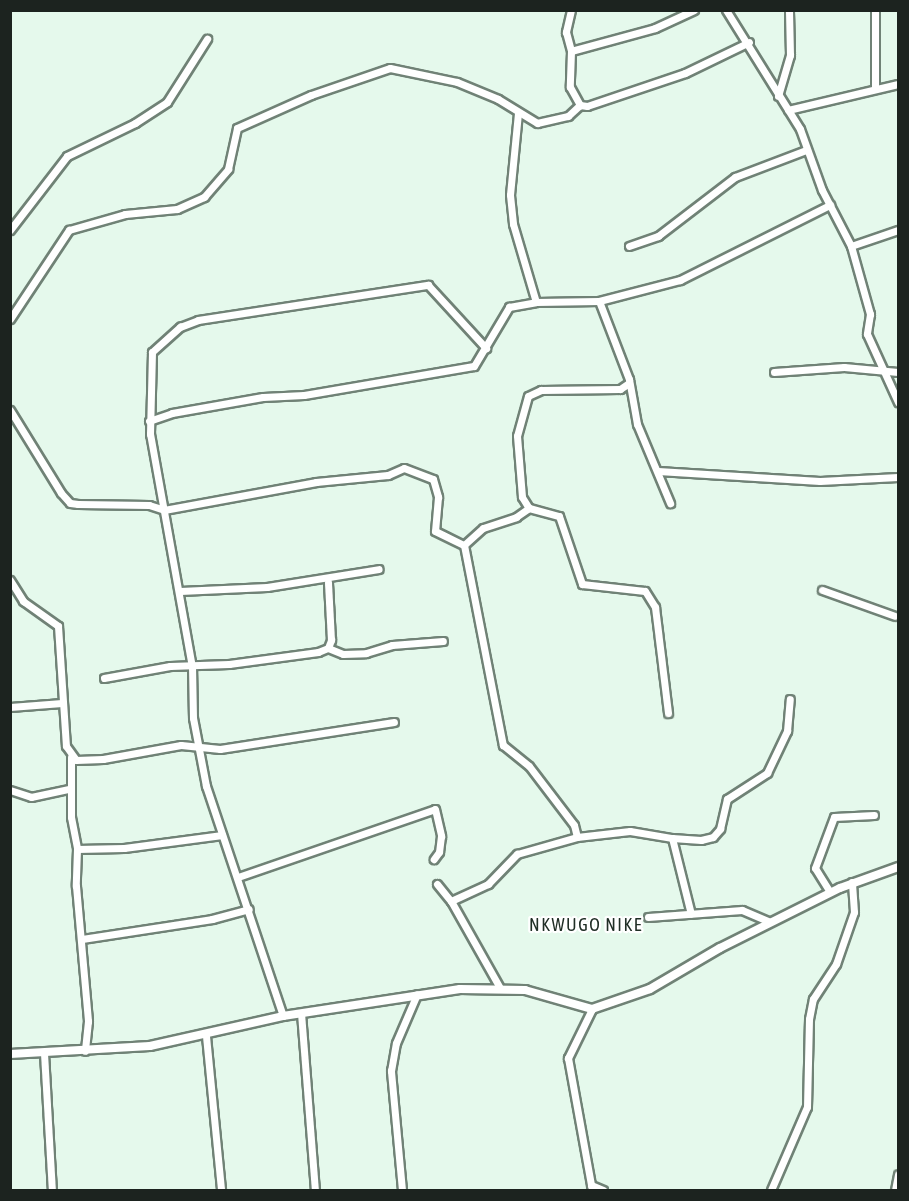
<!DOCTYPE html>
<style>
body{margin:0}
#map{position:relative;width:909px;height:1201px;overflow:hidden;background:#e5f9ec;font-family:"Asap Condensed",sans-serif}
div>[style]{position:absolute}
.roads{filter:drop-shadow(2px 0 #708276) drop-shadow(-2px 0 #708276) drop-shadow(0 2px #708276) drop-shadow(0 -2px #708276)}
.minor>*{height:7px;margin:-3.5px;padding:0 3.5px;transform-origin:3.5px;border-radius:3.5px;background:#fff}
.tertiary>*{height:8px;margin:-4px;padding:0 4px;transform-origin:4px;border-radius:4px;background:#fff}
span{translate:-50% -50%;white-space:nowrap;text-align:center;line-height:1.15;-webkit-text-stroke:4.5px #fff;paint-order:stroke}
.neighbourhood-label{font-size:18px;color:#202f26;letter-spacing:1.5px}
.frame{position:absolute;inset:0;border:12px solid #1c231f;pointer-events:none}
</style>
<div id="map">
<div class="roads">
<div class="minor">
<div style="left:571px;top:10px;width:23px;rotate:103deg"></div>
<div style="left:566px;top:32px;width:20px;rotate:75deg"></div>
<div style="left:571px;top:51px;width:36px;rotate:92deg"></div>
<div style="left:570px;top:87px;width:21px;rotate:61deg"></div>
<div style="left:580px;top:105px;width:7px;rotate:8deg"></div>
<div style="left:587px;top:106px;width:103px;rotate:-18.6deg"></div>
<div style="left:685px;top:73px;width:71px;rotate:-25.8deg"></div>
<div style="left:726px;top:10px;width:140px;rotate:58.1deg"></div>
<div style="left:800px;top:129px;width:65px;rotate:70.2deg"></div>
<div style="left:822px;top:190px;width:63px;rotate:62.6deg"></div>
<div style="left:851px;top:246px;width:71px;rotate:74.4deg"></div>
<div style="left:870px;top:314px;width:20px;rotate:99deg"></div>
<div style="left:867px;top:334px;width:75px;rotate:65.5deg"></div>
<div style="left:571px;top:51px;width:87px;rotate:-15.3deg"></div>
<div style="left:655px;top:28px;width:43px;rotate:-24.8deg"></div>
<div style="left:875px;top:88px;width:78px;rotate:-90deg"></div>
<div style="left:778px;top:96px;width:43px;rotate:-73.7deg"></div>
<div style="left:790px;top:55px;width:45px;rotate:-91.3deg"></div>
<div style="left:788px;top:110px;width:113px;rotate:-13.3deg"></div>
<div style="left:518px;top:113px;width:82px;rotate:95.6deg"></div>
<div style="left:510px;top:195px;width:29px;rotate:84deg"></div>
<div style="left:513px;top:224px;width:81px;rotate:73.6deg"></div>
<div style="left:10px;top:230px;width:93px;rotate:-52.4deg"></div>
<div style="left:67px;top:156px;width:76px;rotate:-25.9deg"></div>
<div style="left:135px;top:123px;width:38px;rotate:-33deg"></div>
<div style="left:167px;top:102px;width:75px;rotate:-57.6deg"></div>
<div style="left:629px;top:246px;width:31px;rotate:-19deg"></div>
<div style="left:658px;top:236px;width:97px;rotate:-37.5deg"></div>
<div style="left:735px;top:177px;width:76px;rotate:-20.8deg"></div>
<div style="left:851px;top:246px;width:50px;rotate:-18.8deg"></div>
<div style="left:599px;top:301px;width:84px;rotate:69deg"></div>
<div style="left:629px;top:379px;width:46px;rotate:79.9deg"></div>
<div style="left:637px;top:424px;width:86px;rotate:67.3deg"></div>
<div style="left:10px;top:319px;width:107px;rotate:-56.5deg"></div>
<div style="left:69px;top:230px;width:58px;rotate:-15.9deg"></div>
<div style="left:125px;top:214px;width:52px;rotate:-5.5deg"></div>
<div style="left:177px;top:209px;width:30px;rotate:-24deg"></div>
<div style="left:204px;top:197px;width:37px;rotate:-49deg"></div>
<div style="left:228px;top:169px;width:42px;rotate:-77.6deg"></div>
<div style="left:237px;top:128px;width:81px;rotate:-24deg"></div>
<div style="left:311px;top:95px;width:83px;rotate:-18.9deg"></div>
<div style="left:390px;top:68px;width:68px;rotate:11.8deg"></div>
<div style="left:457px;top:82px;width:44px;rotate:22.5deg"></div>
<div style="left:498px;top:99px;width:46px;rotate:31.6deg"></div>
<div style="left:537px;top:123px;width:32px;rotate:-13deg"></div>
<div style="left:568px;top:116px;width:16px;rotate:-43deg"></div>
<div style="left:774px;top:372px;width:70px;rotate:-4.1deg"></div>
<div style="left:844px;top:367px;width:54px;rotate:5.3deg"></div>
<div style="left:629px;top:383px;width:11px;rotate:146deg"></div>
<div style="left:620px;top:389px;width:79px;rotate:179.3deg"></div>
<div style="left:541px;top:390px;width:14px;rotate:155deg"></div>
<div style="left:528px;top:396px;width:41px;rotate:105.4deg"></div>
<div style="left:517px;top:436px;width:61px;rotate:85.3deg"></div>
<div style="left:522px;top:497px;width:13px;rotate:58deg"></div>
<div style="left:529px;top:508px;width:31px;rotate:15deg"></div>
<div style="left:559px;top:516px;width:72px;rotate:71.3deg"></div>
<div style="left:582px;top:584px;width:63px;rotate:6.3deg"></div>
<div style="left:645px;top:591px;width:19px;rotate:58deg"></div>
<div style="left:655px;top:607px;width:107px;rotate:83deg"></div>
<div style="left:10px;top:410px;width:97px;rotate:58.4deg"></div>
<div style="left:61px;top:493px;width:13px;rotate:48deg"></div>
<div style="left:70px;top:503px;width:8px;rotate:7deg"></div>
<div style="left:78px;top:504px;width:71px;rotate:0.8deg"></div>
<div style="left:149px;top:505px;width:16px;rotate:18deg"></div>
<div style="left:164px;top:510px;width:155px;rotate:-10.4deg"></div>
<div style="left:316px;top:482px;width:72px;rotate:-5.6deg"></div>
<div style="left:388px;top:475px;width:17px;rotate:-24deg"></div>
<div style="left:404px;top:468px;width:31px;rotate:21deg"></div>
<div style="left:433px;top:479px;width:19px;rotate:74deg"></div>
<div style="left:438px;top:497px;width:34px;rotate:95deg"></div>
<div style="left:435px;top:531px;width:32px;rotate:26deg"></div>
<div style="left:464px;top:545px;width:204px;rotate:79deg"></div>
<div style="left:503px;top:745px;width:33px;rotate:39deg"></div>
<div style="left:529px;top:766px;width:74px;rotate:52.7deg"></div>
<div style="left:574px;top:825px;width:12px;rotate:76deg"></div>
<div style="left:149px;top:421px;width:24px;rotate:-19deg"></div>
<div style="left:172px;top:413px;width:92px;rotate:-10deg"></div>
<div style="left:263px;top:397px;width:41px;rotate:-2.8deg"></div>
<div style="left:304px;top:395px;width:172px;rotate:-9.7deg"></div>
<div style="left:474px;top:366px;width:69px;rotate:-59.3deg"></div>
<div style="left:509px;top:307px;width:27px;rotate:-10deg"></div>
<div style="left:536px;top:302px;width:63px;rotate:-0.9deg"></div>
<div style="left:599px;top:301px;width:84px;rotate:-14.5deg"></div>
<div style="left:680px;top:280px;width:168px;rotate:-26.6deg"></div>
<div style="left:658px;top:471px;width:162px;rotate:3.5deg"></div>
<div style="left:820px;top:481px;width:78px;rotate:-2.9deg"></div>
<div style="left:464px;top:545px;width:25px;rotate:-42deg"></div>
<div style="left:483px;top:528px;width:35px;rotate:-18deg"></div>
<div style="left:516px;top:517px;width:16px;rotate:-35deg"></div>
<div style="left:10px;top:580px;width:25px;rotate:58deg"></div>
<div style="left:23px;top:601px;width:43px;rotate:35.5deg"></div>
<div style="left:58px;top:626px;width:120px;rotate:86.2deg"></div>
<div style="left:66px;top:746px;width:17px;rotate:54deg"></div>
<div style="left:76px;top:760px;width:27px;rotate:-2deg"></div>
<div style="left:103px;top:759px;width:79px;rotate:-10.2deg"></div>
<div style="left:181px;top:745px;width:39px;rotate:6deg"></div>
<div style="left:220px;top:749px;width:176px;rotate:-8.8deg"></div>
<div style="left:822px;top:590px;width:77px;rotate:19.6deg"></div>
<div style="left:180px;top:591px;width:87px;rotate:-2.6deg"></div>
<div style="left:267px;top:587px;width:113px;rotate:-9.1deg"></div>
<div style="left:328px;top:648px;width:16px;rotate:22deg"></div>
<div style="left:343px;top:654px;width:23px;rotate:-2deg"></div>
<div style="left:366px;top:653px;width:27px;rotate:-17deg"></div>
<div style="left:392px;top:645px;width:51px;rotate:-4.5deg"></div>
<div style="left:104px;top:678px;width:67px;rotate:-10.3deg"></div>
<div style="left:170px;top:666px;width:59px;rotate:-1.9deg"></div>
<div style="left:229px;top:664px;width:90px;rotate:-7.7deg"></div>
<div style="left:318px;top:652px;width:11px;rotate:-22deg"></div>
<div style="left:328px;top:648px;width:9px;rotate:-69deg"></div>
<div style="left:331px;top:640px;width:58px;rotate:-93deg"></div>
<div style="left:10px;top:707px;width:52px;rotate:-4.4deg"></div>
<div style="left:71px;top:757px;width:60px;rotate:90deg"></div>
<div style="left:71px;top:817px;width:33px;rotate:79deg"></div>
<div style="left:77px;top:849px;width:37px;rotate:92deg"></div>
<div style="left:76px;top:886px;width:136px;rotate:84.9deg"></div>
<div style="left:88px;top:1021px;width:30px;rotate:96deg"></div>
<div style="left:10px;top:790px;width:22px;rotate:18deg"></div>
<div style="left:31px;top:797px;width:40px;rotate:-12deg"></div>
<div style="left:672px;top:838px;width:29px;rotate:4deg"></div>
<div style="left:701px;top:840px;width:12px;rotate:-14deg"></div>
<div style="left:713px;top:837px;width:11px;rotate:-49deg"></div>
<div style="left:720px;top:829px;width:31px;rotate:-77deg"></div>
<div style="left:727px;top:799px;width:48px;rotate:-33deg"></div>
<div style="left:767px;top:773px;width:47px;rotate:-64.5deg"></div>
<div style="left:787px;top:731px;width:32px;rotate:-85deg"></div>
<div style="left:77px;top:849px;width:47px;rotate:-1.2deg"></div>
<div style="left:124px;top:848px;width:99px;rotate:-7.6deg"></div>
<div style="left:238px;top:877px;width:208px;rotate:-19deg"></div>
<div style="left:435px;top:809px;width:28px;rotate:77deg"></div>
<div style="left:441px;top:836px;width:16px;rotate:97deg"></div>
<div style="left:439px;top:852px;width:9px;rotate:126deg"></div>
<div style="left:437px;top:884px;width:22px;rotate:51deg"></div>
<div style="left:451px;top:901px;width:100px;rotate:60.6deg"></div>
<div style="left:830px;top:892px;width:28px;rotate:-122deg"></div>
<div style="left:815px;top:868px;width:54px;rotate:-69.6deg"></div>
<div style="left:834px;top:817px;width:40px;rotate:-2.9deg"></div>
<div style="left:451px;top:901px;width:41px;rotate:-24.7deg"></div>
<div style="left:488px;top:884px;width:42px;rotate:-46deg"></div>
<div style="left:517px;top:854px;width:62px;rotate:-15.8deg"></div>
<div style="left:577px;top:837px;width:53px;rotate:-6.5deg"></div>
<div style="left:630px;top:831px;width:43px;rotate:9.5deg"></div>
<div style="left:672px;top:838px;width:78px;rotate:76deg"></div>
<div style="left:648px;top:917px;width:94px;rotate:-4.3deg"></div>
<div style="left:742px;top:910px;width:30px;rotate:23deg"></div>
<div style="left:82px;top:939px;width:132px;rotate:-8.7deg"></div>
<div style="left:212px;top:919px;width:38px;rotate:-15deg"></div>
<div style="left:592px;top:1009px;width:55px;rotate:116.1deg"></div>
<div style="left:568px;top:1058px;width:134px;rotate:79.7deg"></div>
<div style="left:301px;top:1013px;width:178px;rotate:85.5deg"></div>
<div style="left:283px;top:1016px;width:243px;rotate:-108.5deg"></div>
<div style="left:206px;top:786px;width:69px;rotate:-100.8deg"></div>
<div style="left:193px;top:718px;width:51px;rotate:-91.1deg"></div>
<div style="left:192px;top:667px;width:237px;rotate:-100.2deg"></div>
<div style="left:150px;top:434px;width:82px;rotate:-88.6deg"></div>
<div style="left:152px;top:352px;width:38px;rotate:-42deg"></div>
<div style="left:180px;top:327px;width:19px;rotate:-21deg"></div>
<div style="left:198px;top:320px;width:233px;rotate:-8.7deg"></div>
<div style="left:428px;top:285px;width:86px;rotate:47.4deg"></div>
<div style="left:206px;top:1036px;width:155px;rotate:84.4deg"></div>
<div style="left:44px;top:1053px;width:137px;rotate:86.7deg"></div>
<div style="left:591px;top:1185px;width:13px;rotate:23deg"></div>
<div style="left:402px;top:1190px;width:120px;rotate:-95.3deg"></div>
<div style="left:391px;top:1071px;width:28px;rotate:-80deg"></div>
<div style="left:396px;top:1043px;width:53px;rotate:-66.8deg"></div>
<div style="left:771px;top:1190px;width:90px;rotate:-66.6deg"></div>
<div style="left:807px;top:1107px;width:88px;rotate:-88.7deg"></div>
<div style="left:809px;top:1019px;width:20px;rotate:-79deg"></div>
<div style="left:813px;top:999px;width:42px;rotate:-56.7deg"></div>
<div style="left:836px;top:964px;width:55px;rotate:-70.9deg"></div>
<div style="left:854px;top:912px;width:30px;rotate:-94deg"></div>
<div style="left:895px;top:1190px;width:16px;rotate:-79deg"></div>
</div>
<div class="tertiary">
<div style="left:10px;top:1054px;width:140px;rotate:-3.3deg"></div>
<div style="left:150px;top:1046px;width:136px;rotate:-12.7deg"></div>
<div style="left:283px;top:1016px;width:179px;rotate:-8.7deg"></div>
<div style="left:460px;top:989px;width:65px;rotate:0.9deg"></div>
<div style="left:525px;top:990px;width:70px;rotate:15.8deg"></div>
<div style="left:592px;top:1009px;width:61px;rotate:-19deg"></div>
<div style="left:650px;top:989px;width:81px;rotate:-30.4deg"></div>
<div style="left:720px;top:948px;width:134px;rotate:-26.6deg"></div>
<div style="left:840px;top:888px;width:62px;rotate:-19.9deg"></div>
</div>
</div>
<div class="neighbourhood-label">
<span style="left:586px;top:925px">NKWUGO NIKE</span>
</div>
<div class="frame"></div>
</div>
